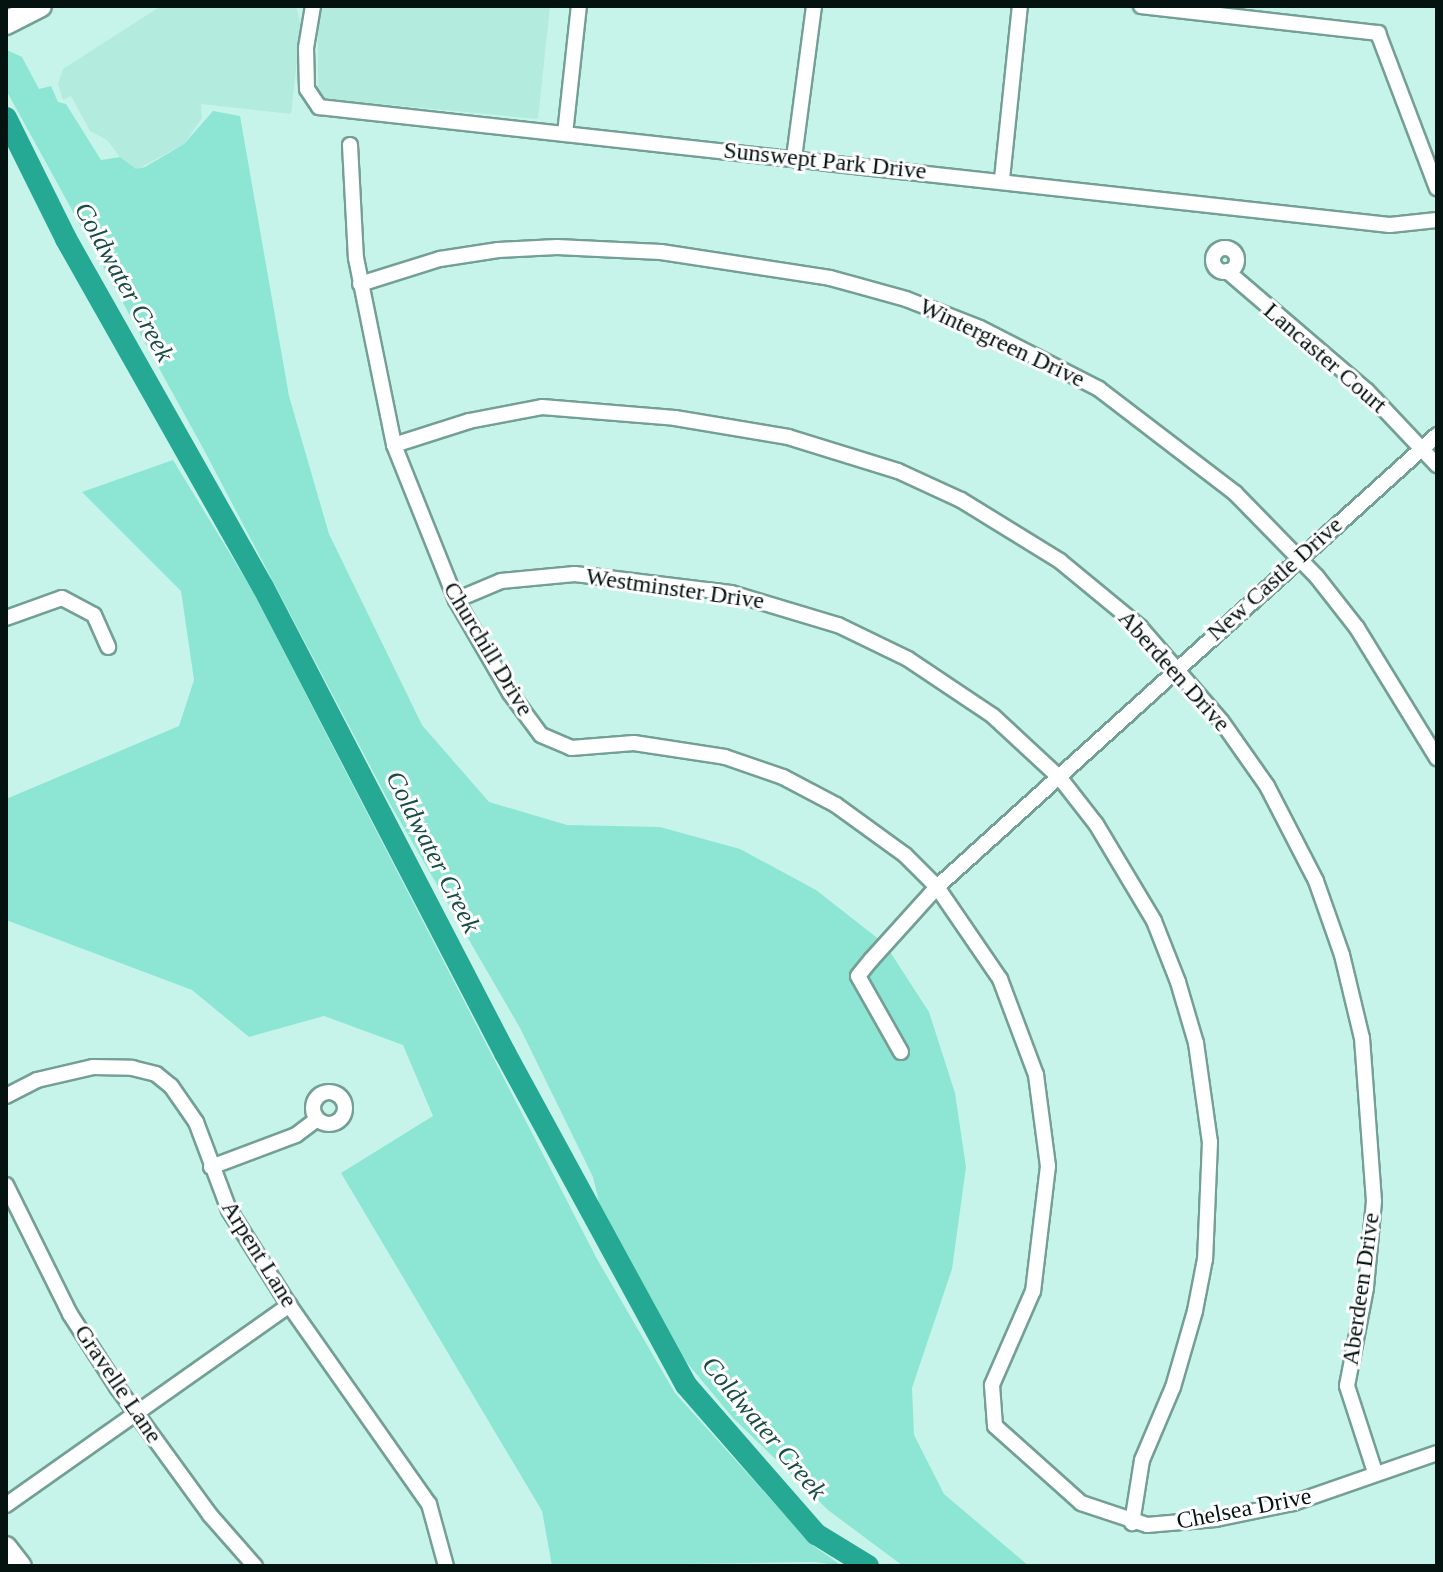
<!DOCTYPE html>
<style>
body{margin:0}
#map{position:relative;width:1443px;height:1572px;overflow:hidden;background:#c7f4ea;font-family:Georgia,serif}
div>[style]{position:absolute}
.built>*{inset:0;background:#b4ebdf}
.green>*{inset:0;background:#8de6d3}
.river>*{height:22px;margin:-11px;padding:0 11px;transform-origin:11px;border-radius:11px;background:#25a994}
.roads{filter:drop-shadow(2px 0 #749f95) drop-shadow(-2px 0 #749f95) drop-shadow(0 2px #749f95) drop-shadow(0 -2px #749f95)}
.street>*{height:14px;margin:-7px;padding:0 7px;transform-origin:7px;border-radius:7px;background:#fff}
.street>.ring{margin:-7px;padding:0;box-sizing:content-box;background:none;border:14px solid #fff;border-radius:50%}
.secondary>*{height:20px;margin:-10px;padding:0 10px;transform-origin:10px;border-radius:10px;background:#fff}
.primary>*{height:22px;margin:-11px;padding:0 11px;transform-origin:11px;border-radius:11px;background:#fff}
span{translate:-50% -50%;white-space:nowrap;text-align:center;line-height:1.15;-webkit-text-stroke:6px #fff;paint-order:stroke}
.street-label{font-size:24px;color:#041310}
.water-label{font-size:26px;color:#194c43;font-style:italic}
.frame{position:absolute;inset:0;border:8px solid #041310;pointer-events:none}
</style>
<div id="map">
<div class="built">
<div style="clip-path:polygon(161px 6px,296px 6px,301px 25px,291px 114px,201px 104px,202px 118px,184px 144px,136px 170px,120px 157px,107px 140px,90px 131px,71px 96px,63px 100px,58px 84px,63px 69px)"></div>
<div style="clip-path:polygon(318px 6px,550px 6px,538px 119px,318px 98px)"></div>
</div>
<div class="green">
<div style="clip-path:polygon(7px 50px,22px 57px,39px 89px,51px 86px,58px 102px,66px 104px,101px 160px,120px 157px,136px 169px,145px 167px,184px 144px,213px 111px,240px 116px,289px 396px,329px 534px,422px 725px,489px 802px,567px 825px,660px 827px,740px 849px,816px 890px,885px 944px,929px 1012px,955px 1093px,966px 1167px,952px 1269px,912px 1388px,914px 1435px,944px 1494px,1029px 1566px,903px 1566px,828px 1510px,734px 1419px,683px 1358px,602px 1215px,593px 1177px,520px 1028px,389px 802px,204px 450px,6px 90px)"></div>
<div style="clip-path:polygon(173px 460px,251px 588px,597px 1259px,675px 1393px,811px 1544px,842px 1566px,815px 1562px,552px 1566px,542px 1511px,341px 1173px,433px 1116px,403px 1045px,324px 1016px,249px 1037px,192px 990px,6px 920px,6px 799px,179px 726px,194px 680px,181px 591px,82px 492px)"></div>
</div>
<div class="river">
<div style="left:6px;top:118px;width:135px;rotate:63.6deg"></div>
<div style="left:66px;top:239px;width:400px;rotate:60.5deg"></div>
<div style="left:263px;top:587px;width:525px;rotate:62.56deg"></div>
<div style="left:505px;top:1053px;width:378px;rotate:61.4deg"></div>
<div style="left:686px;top:1385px;width:198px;rotate:48.9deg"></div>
<div style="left:816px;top:1534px;width:61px;rotate:31.6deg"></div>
</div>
<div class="roads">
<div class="street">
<div style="left:313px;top:6px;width:43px;rotate:99.5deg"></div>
<div style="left:306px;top:48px;width:41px;rotate:88.6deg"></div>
<div style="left:307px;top:89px;width:22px;rotate:56deg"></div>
<div style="left:319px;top:107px;width:1077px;rotate:6.29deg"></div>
<div style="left:1390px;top:225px;width:47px;rotate:-6.1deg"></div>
<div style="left:1141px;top:6px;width:239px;rotate:6.5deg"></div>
<div style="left:1378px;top:33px;width:166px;rotate:69.2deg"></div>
<div style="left:565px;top:134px;width:129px;rotate:-83.8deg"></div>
<div style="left:350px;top:145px;width:113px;rotate:87deg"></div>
<div style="left:356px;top:258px;width:191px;rotate:78.5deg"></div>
<div style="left:394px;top:445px;width:167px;rotate:68.2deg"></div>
<div style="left:456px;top:600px;width:108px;rotate:59.9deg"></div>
<div style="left:510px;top:693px;width:52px;rotate:53.6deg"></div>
<div style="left:541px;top:735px;width:33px;rotate:23deg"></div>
<div style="left:571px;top:748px;width:63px;rotate:-4.5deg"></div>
<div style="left:634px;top:743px;width:92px;rotate:8.7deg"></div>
<div style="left:725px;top:757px;width:61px;rotate:19deg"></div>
<div style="left:783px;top:777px;width:60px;rotate:27.8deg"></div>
<div style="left:836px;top:805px;width:85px;rotate:35.9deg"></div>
<div style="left:905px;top:855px;width:45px;rotate:45deg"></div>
<div style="left:937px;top:887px;width:112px;rotate:55.6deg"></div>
<div style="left:1000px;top:979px;width:103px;rotate:69.4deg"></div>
<div style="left:1036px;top:1075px;width:92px;rotate:82.5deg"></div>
<div style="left:1048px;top:1166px;width:126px;rotate:96.8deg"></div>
<div style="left:1033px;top:1291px;width:103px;rotate:113.6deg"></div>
<div style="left:992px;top:1385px;width:41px;rotate:85.8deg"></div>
<div style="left:995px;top:1426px;width:115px;rotate:41.8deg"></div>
<div style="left:1081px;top:1503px;width:70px;rotate:18.4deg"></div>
<div style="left:1147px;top:1525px;width:69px;rotate:-5deg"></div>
<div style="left:1216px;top:1519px;width:79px;rotate:-11.7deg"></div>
<div style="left:1293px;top:1503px;width:152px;rotate:-19.1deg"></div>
<div style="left:794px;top:158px;width:153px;rotate:-82.5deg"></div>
<div style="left:1002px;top:179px;width:174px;rotate:-84.1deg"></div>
<div class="ring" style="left:1213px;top:248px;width:10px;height:10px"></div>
<div style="left:1227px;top:271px;width:184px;rotate:40.6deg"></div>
<div style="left:1367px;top:391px;width:102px;rotate:46.6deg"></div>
<div style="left:360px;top:284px;width:84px;rotate:-17.4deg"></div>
<div style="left:440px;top:259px;width:59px;rotate:-8.8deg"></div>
<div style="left:498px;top:250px;width:59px;rotate:-2.9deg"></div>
<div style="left:557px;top:247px;width:104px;rotate:2.8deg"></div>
<div style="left:661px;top:252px;width:171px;rotate:8.7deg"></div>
<div style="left:830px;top:278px;width:79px;rotate:15.4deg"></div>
<div style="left:906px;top:299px;width:79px;rotate:21.4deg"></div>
<div style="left:980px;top:328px;width:134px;rotate:27.1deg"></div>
<div style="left:1099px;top:389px;width:171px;rotate:37.4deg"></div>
<div style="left:1235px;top:493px;width:117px;rotate:45.7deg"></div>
<div style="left:1317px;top:577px;width:65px;rotate:51.9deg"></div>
<div style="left:1357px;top:628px;width:153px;rotate:58.4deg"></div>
<div style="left:394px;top:445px;width:79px;rotate:-17.7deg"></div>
<div style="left:469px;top:421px;width:74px;rotate:-10.9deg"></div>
<div style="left:542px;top:407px;width:133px;rotate:4.7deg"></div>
<div style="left:675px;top:418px;width:115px;rotate:9.5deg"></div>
<div style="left:788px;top:437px;width:115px;rotate:17.2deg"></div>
<div style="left:898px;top:471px;width:69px;rotate:24.7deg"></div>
<div style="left:961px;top:500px;width:116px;rotate:31.6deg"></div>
<div style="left:1060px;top:561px;width:104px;rotate:39.5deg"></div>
<div style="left:1140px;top:627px;width:125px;rotate:49.2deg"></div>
<div style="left:1222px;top:722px;width:78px;rotate:54.9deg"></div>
<div style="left:1267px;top:786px;width:107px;rotate:62.7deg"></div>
<div style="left:1316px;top:881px;width:78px;rotate:70.6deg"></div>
<div style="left:1342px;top:955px;width:85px;rotate:76.5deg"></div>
<div style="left:1362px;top:1038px;width:163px;rotate:85.8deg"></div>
<div style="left:1374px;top:1201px;width:87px;rotate:95.3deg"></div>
<div style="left:1366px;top:1288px;width:100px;rotate:101deg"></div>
<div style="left:1347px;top:1386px;width:90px;rotate:72deg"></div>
<div style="left:456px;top:600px;width:49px;rotate:-22.9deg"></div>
<div style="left:501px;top:581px;width:74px;rotate:-5.4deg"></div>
<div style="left:575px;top:574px;width:157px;rotate:6.9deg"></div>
<div style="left:731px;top:593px;width:112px;rotate:16.7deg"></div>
<div style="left:838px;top:625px;width:78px;rotate:25.9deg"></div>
<div style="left:908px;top:659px;width:102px;rotate:33.8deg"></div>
<div style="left:993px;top:716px;width:91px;rotate:42.8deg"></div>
<div style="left:1060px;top:778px;width:58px;rotate:52deg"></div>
<div style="left:1096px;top:824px;width:113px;rotate:59.1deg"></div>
<div style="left:1154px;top:921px;width:66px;rotate:68.5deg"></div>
<div style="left:1178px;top:982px;width:64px;rotate:73.6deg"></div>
<div style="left:1196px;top:1043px;width:100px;rotate:82deg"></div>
<div style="left:1210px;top:1142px;width:117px;rotate:92.4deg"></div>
<div style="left:1205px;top:1259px;width:53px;rotate:100.9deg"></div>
<div style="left:1195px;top:1311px;width:79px;rotate:106.1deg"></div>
<div style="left:1173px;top:1387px;width:79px;rotate:113deg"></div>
<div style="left:1142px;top:1460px;width:64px;rotate:99deg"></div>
<div style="left:6px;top:618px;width:59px;rotate:-19.7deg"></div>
<div style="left:62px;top:598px;width:36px;rotate:28deg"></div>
<div style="left:94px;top:615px;width:35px;rotate:66deg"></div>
<div style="left:901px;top:1052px;width:87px;rotate:-119.5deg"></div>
<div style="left:858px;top:976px;width:21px;rotate:-51deg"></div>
<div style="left:871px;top:960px;width:98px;rotate:-47.9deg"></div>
<div style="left:937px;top:887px;width:674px;rotate:-42.11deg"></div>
<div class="ring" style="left:313px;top:1092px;width:18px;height:18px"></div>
<div style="left:6px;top:1096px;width:35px;rotate:-27deg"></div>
<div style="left:37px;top:1080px;width:57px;rotate:-13.1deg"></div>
<div style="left:93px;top:1067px;width:39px;rotate:1deg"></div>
<div style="left:132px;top:1068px;width:25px;rotate:14deg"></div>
<div style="left:156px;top:1074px;width:19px;rotate:39deg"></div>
<div style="left:171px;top:1086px;width:44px;rotate:55.2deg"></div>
<div style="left:196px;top:1122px;width:94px;rotate:69.4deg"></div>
<div style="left:229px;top:1210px;width:112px;rotate:57.7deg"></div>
<div style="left:289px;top:1305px;width:243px;rotate:54.9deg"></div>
<div style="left:429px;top:1504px;width:64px;rotate:74.7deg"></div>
<div style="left:211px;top:1167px;width:91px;rotate:-20.6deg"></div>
<div style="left:296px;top:1135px;width:26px;rotate:-37deg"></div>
<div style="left:6px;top:1185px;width:144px;rotate:63.6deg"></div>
<div style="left:70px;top:1314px;width:87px;rotate:57.2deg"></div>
<div style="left:117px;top:1387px;width:158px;rotate:54deg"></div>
<div style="left:210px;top:1515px;width:68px;rotate:48.6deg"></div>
<div style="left:6px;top:1505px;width:347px;rotate:-35.2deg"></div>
</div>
<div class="secondary">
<div style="left:6px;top:1547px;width:24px;rotate:52deg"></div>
</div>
<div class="primary">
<div style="left:6px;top:23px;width:38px;rotate:-27deg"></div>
</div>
</div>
<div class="street-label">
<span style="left:825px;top:161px;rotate:6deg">Sunswept Park Drive</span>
<span style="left:1002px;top:343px;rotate:25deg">Wintergreen Drive</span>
<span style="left:1325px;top:358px;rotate:41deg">Lancaster Court</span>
<span style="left:1275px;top:579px;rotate:-42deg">New Castle Drive</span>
<span style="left:675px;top:589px;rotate:8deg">Westminster Drive</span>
<span style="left:488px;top:649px;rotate:59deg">Churchill Drive</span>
<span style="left:1174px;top:671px;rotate:48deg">Aberdeen Drive</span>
<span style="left:259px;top:1254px;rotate:58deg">Arpent Lane</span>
<span style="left:1361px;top:1289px;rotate:-82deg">Aberdeen Drive</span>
<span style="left:118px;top:1384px;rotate:56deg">Gravelle Lane</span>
<span style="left:1244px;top:1509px;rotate:-11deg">Chelsea Drive</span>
</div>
<div class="water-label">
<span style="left:124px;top:282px;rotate:61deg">Coldwater Creek</span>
<span style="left:433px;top:852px;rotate:63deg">Coldwater Creek</span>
<span style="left:764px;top:1428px;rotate:50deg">Coldwater Creek</span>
</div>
<div class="frame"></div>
</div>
